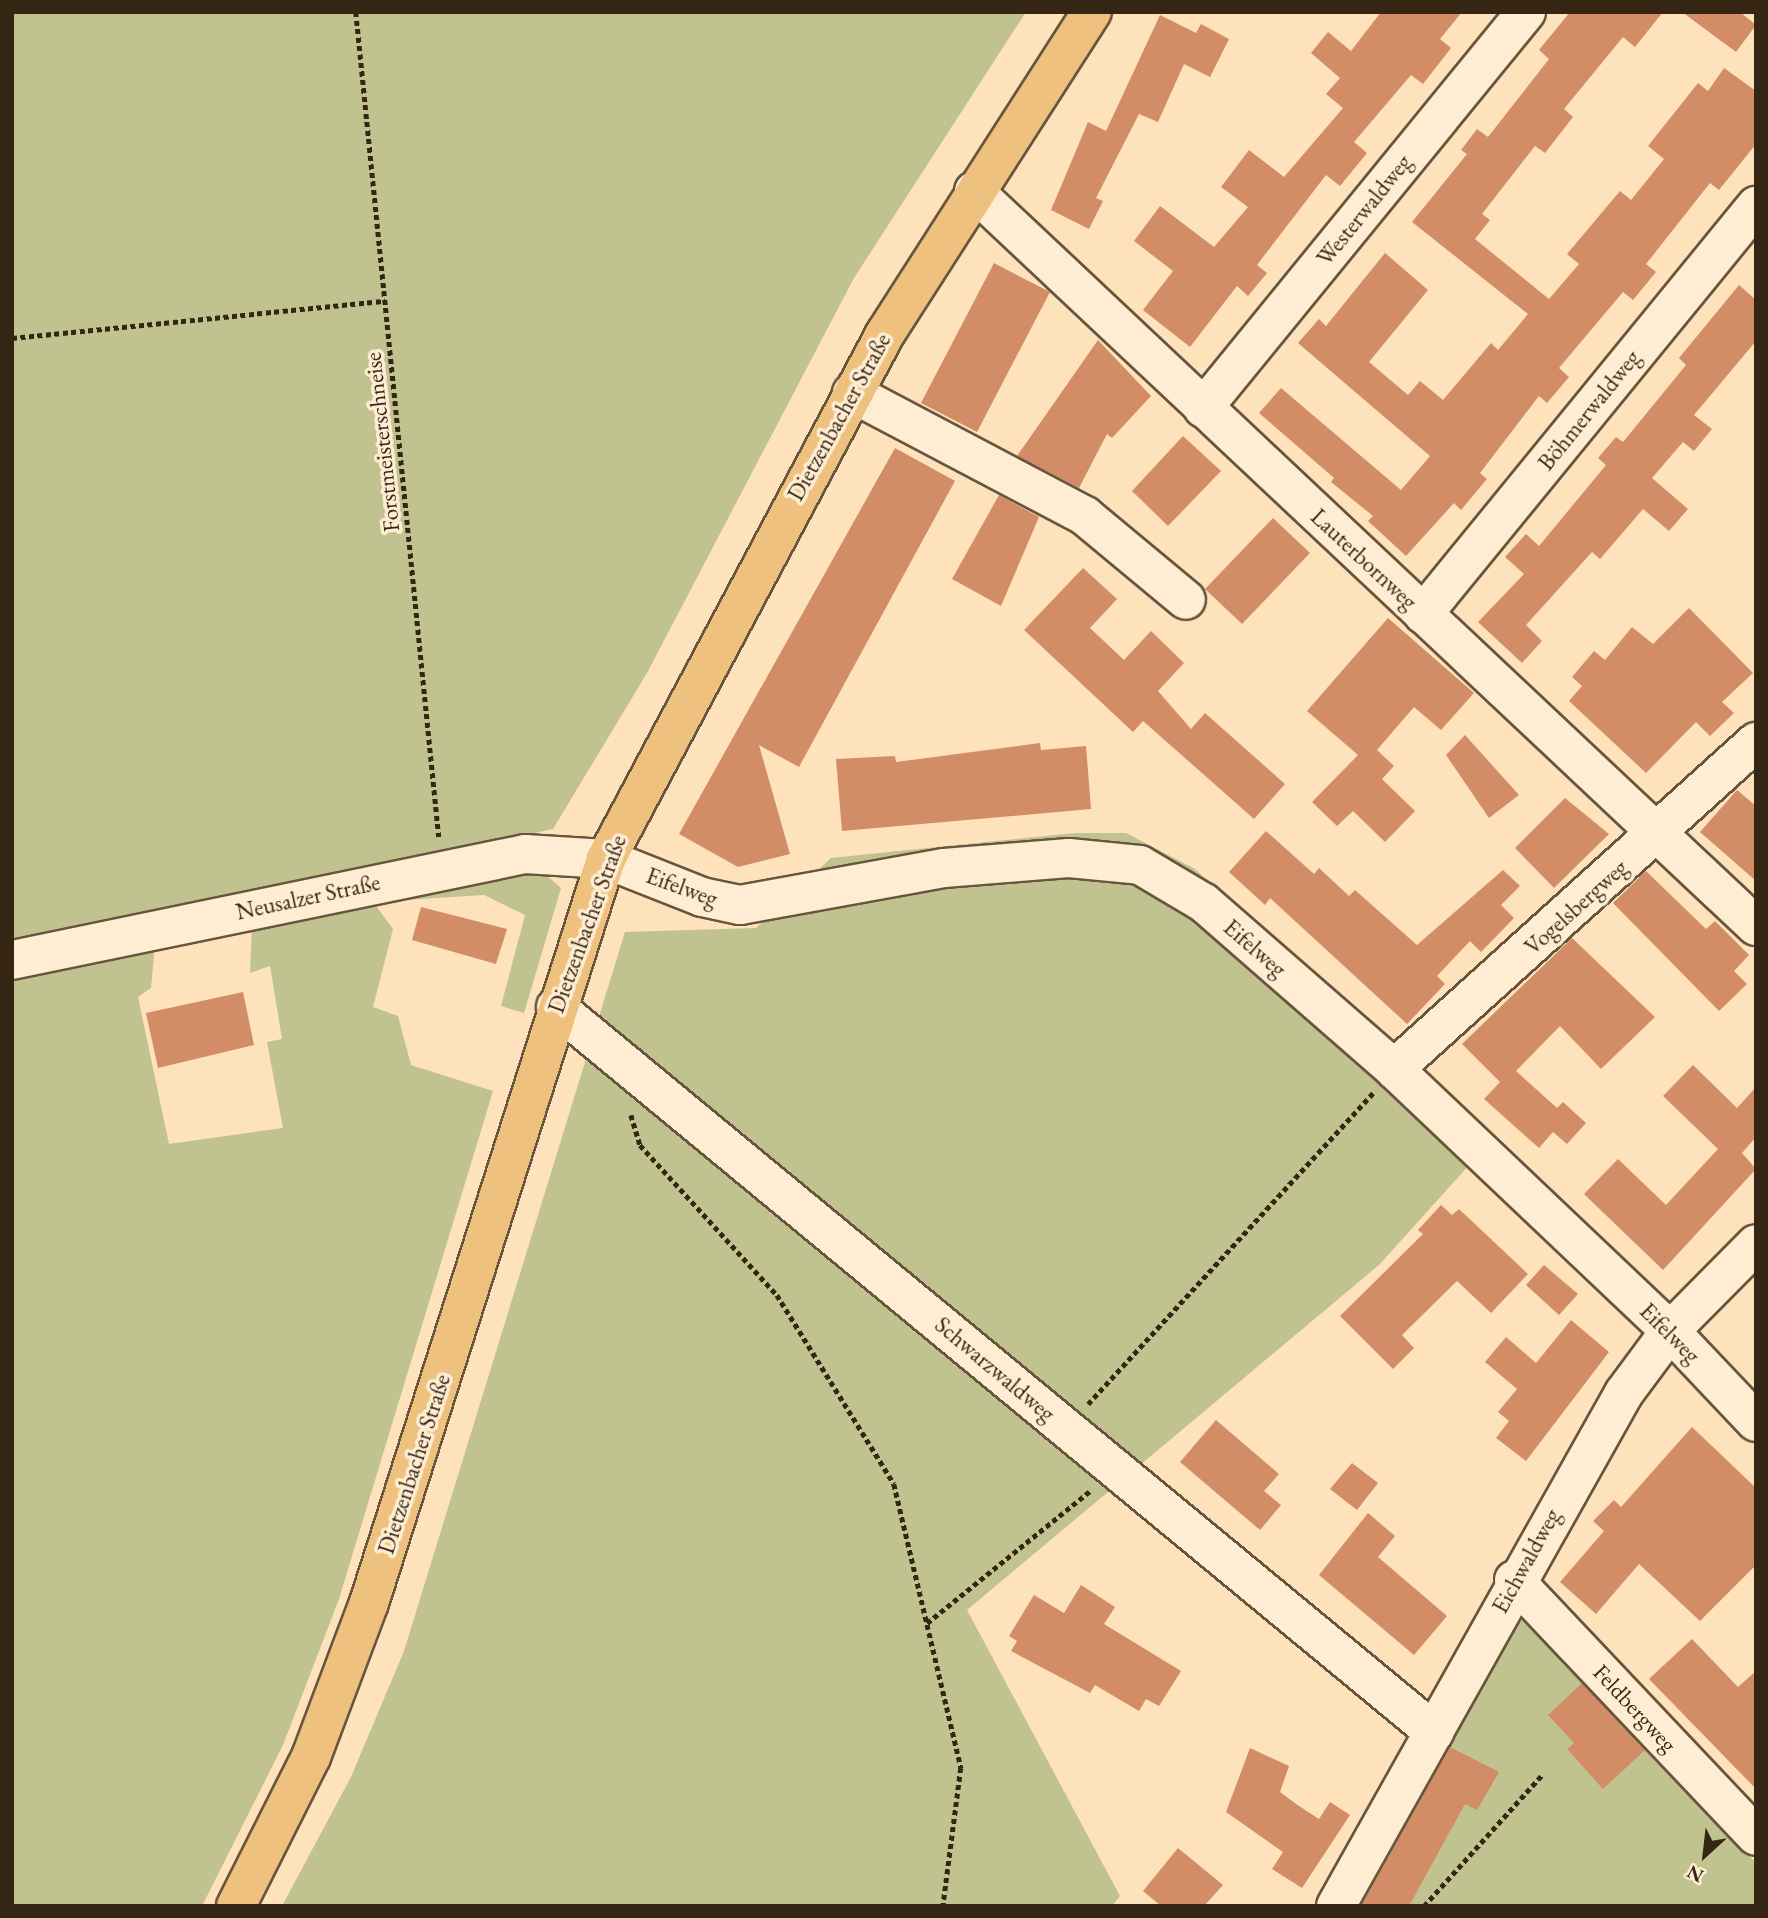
<!DOCTYPE html>
<meta charset="utf-8">
<style>
body{margin:0}
#map{position:relative;width:1768px;height:1918px;overflow:hidden;background:#fde2bb;font-family:"EB Garamond",serif}
div>[style]{position:absolute}
.green>*{inset:0;background:#c0c390}
.building>*{inset:0;background:#d28d67}
.path>*{height:4.5px;margin-top:-2.25px;transform-origin:0;background:repeating-linear-gradient(90deg,#352613 0 5px,transparent 0 8.5px)}
.roads{filter:drop-shadow(2px 0 #67553d) drop-shadow(-2px 0 #67553d) drop-shadow(0 2px #67553d) drop-shadow(0 -2px #67553d)}
.minor>*{height:38px;margin:-19px;padding:0 19px;transform-origin:19px;border-radius:19px;background:#feecd3}
.major>*{height:38px;margin:-19px;padding:0 19px;transform-origin:19px;border-radius:19px;background:#eec17e}
span{translate:-50% -50%;white-space:nowrap;text-align:center;line-height:1.15;-webkit-text-stroke:7px #feecd3;paint-order:stroke}
.street-label{font-size:23px;color:#352613}
.frame{position:absolute;inset:0;border:14px solid #352613;pointer-events:none}
.north{position:absolute;left:1670px;top:1820px;width:70px;height:70px;-webkit-text-stroke:5px #feecd3;paint-order:stroke;rotate:207deg;font-size:19px;font-weight:700;line-height:28px;text-align:center;color:#352613}
.north::after{content:'';display:block;margin:auto;width:24px;height:32px;background:#352613;clip-path:polygon(50% 0,100% 100%,50% 72%,0 100%)}
</style>
<div id="map">
<div class="green">
<div style="clip-path:polygon(12px 12px,1026px 12px,854px 278px,647px 673px,553px 829px,12px 943px)"></div>
<div style="clip-path:polygon(1075px 833px,1126px 833px,1195px 869px,1489px 1143px,1379px 1265px,967px 1610px,1120px 1896px,1112px 1906px,282px 1906px,351px 1777px,404px 1651px,625px 932px,756px 928px,831px 858px)"></div>
<div style="clip-path:polygon(537px 867px,561px 888px,524px 1013px,501px 1006px,525px 915px,484px 895px,373px 902px,393px 929px,373px 1007px,398px 1016px,411px 1065px,493px 1091px,339px 1599px,283px 1745px,202px 1906px,12px 1906px,12px 977px,155px 943px,151px 988px,138px 997px,169px 1144px,283px 1128px,267px 1042px,282px 1039px,270px 966px,250px 973px,252px 925px)"></div>
<div style="clip-path:polygon(1531px 1618px,1756px 1863px,1756px 1906px,1360px 1906px,1516px 1623px)"></div>
</div>
<div class="building">
<div style="clip-path:polygon(1381px 12px,1462px 12px,1440px 39px,1451px 48px,1423px 84px,1411px 75px,1354px 142px,1367px 153px,1340px 186px,1326px 175px,1257px 265px,1267px 273px,1248px 296px,1237px 286px,1190px 347px,1143px 310px,1173px 271px,1134px 241px,1160px 206px,1214px 247px,1248px 207px,1221px 187px,1249px 150px,1284px 177px,1343px 108px,1326px 94px,1340px 78px,1311px 53px,1328px 32px,1351px 51px)"></div>
<div style="clip-path:polygon(1570px 12px,1663px 12px,1635px 47px,1623px 37px,1564px 109px,1573px 117px,1545px 153px,1535px 146px,1482px 214px,1490px 220px,1475px 239px,1549px 299px,1579px 264px,1567px 254px,1620px 191px,1631px 200px,1664px 159px,1648px 146px,1698px 83px,1708px 91px,1724px 68px,1756px 91px,1756px 144px,1719px 190px,1710px 183px,1646px 264px,1656px 272px,1633px 300px,1623px 292px,1559px 368px,1569px 377px,1547px 403px,1539px 396px,1480px 473px,1487px 479px,1461px 510px,1454px 503px,1406px 556px,1368px 521px,1373px 516px,1331px 482px,1334px 478px,1259px 413px,1281px 388px,1401px 490px,1430px 456px,1298px 343px,1319px 319px,1326px 326px,1385px 253px,1428px 290px,1369px 362px,1408px 395px,1420px 381px,1443px 400px,1491px 343px,1498px 350px,1528px 314px,1412px 222px,1467px 154px,1461px 150px,1477px 129px,1488px 137px,1549px 59px,1539px 50px)"></div>
<div style="clip-path:polygon(1682px 12px,1740px 12px,1756px 25px,1736px 52px)"></div>
<div style="clip-path:polygon(1160px 15px,1196px 33px,1201px 24px,1229px 39px,1210px 77px,1184px 64px,1158px 122px,1139px 114px,1096px 198px,1103px 201px,1089px 229px,1051px 210px,1088px 122px,1106px 131px)"></div>
<div style="clip-path:polygon(994px 263px,1050px 292px,977px 432px,921px 403px)"></div>
<div style="clip-path:polygon(1739px 285px,1756px 300px,1756px 341px,1694px 415px,1712px 429px,1694px 451px,1683px 442px,1652px 478px,1688px 509px,1669px 531px,1643px 509px,1600px 559px,1592px 552px,1526px 625px,1542px 641px,1522px 663px,1478px 622px,1524px 574px,1505px 557px,1526px 534px,1539px 546px,1606px 465px,1598px 458px,1616px 437px,1623px 442px,1686px 365px,1679px 358px)"></div>
<div style="clip-path:polygon(1098px 340px,1151px 396px,1112px 438px,1107px 434px,1079px 488px,1017px 456px)"></div>
<div style="clip-path:polygon(1183px 436px,1221px 471px,1168px 526px,1132px 491px)"></div>
<div style="clip-path:polygon(895px 448px,955px 481px,799px 767px,759px 745px,790px 854px,738px 867px,679px 834px)"></div>
<div style="clip-path:polygon(999px 495px,1039px 517px,1001px 606px,952px 579px)"></div>
<div style="clip-path:polygon(1273px 518px,1310px 553px,1242px 624px,1205px 589px)"></div>
<div style="clip-path:polygon(1083px 568px,1117px 599px,1090px 628px,1124px 660px,1151px 631px,1184px 663px,1158px 691px,1191px 729px,1205px 713px,1285px 784px,1254px 819px,1143px 721px,1133px 732px,1024px 630px)"></div>
<div style="clip-path:polygon(1689px 608px,1753px 673px,1722px 702px,1734px 713px,1710px 736px,1696px 722px,1646px 773px,1569px 701px,1582px 686px,1572px 677px,1594px 651px,1605px 660px,1632px 627px,1653px 644px)"></div>
<div style="clip-path:polygon(1388px 618px,1474px 693px,1441px 730px,1414px 707px,1377px 750px,1394px 766px,1382px 779px,1415px 811px,1385px 842px,1353px 811px,1337px 826px,1312px 802px,1358px 755px,1307px 711px)"></div>
<div style="clip-path:polygon(1465px 735px,1519px 795px,1489px 818px,1446px 755px)"></div>
<div style="clip-path:polygon(1040px 743px,1041px 750px,1086px 746px,1091px 809px,842px 831px,836px 759px,895px 756px,896px 762px)"></div>
<div style="clip-path:polygon(1737px 790px,1756px 806px,1756px 881px,1700px 832px)"></div>
<div style="clip-path:polygon(1565px 798px,1609px 834px,1554px 888px,1515px 848px)"></div>
<div style="clip-path:polygon(1266px 831px,1314px 874px,1319px 868px,1349px 896px,1355px 890px,1417px 945px,1503px 870px,1520px 886px,1501px 905px,1514px 918px,1481px 952px,1470px 941px,1437px 976px,1445px 984px,1407px 1024px,1270px 898px,1265px 905px,1229px 872px)"></div>
<div style="clip-path:polygon(1646px 871px,1706px 929px,1715px 921px,1749px 955px,1734px 971px,1747px 984px,1719px 1011px,1613px 903px)"></div>
<div style="clip-path:polygon(421px 907px,507px 929px,496px 964px,412px 940px)"></div>
<div style="clip-path:polygon(1572px 938px,1655px 1017px,1601px 1069px,1560px 1026px,1516px 1071px,1557px 1108px,1563px 1102px,1586px 1123px,1567px 1144px,1553px 1132px,1539px 1148px,1484px 1099px,1500px 1082px,1462px 1044px)"></div>
<div style="clip-path:polygon(243px 992px,254px 1045px,158px 1068px,146px 1013px)"></div>
<div style="clip-path:polygon(1693px 1065px,1737px 1108px,1756px 1087px,1756px 1137px,1742px 1153px,1756px 1169px,1663px 1270px,1584px 1194px,1618px 1159px,1666px 1205px,1718px 1149px,1663px 1096px)"></div>
<div style="clip-path:polygon(1441px 1205px,1452px 1215px,1459px 1209px,1528px 1274px,1491px 1313px,1457px 1281px,1402px 1335px,1414px 1348px,1393px 1369px,1340px 1316px,1423px 1234px,1418px 1230px)"></div>
<div style="clip-path:polygon(1544px 1265px,1578px 1294px,1559px 1315px,1526px 1285px)"></div>
<div style="clip-path:polygon(1571px 1320px,1609px 1352px,1526px 1461px,1496px 1438px,1509px 1421px,1498px 1412px,1517px 1389px,1485px 1362px,1506px 1337px,1536px 1363px)"></div>
<div style="clip-path:polygon(1216px 1420px,1279px 1474px,1264px 1491px,1281px 1505px,1260px 1530px,1180px 1462px)"></div>
<div style="clip-path:polygon(1692px 1427px,1756px 1488px,1756px 1565px,1700px 1621px,1639px 1564px,1596px 1614px,1560px 1582px,1604px 1531px,1593px 1521px,1614px 1500px,1621px 1507px)"></div>
<div style="clip-path:polygon(1352px 1463px,1378px 1483px,1357px 1510px,1330px 1489px)"></div>
<div style="clip-path:polygon(1368px 1513px,1395px 1536px,1378px 1557px,1447px 1616px,1414px 1655px,1319px 1575px)"></div>
<div style="clip-path:polygon(1081px 1585px,1115px 1607px,1104px 1624px,1181px 1671px,1159px 1706px,1146px 1699px,1139px 1711px,1095px 1685px,1090px 1693px,1011px 1651px,1017px 1641px,1009px 1636px,1034px 1595px,1064px 1613px)"></div>
<div style="clip-path:polygon(1692px 1639px,1738px 1687px,1756px 1671px,1756px 1789px,1649px 1679px)"></div>
<div style="clip-path:polygon(1582px 1683px,1645px 1750px,1603px 1789px,1567px 1749px,1574px 1743px,1548px 1715px)"></div>
<div style="clip-path:polygon(1450px 1747px,1499px 1772px,1477px 1810px,1465px 1804px,1409px 1906px,1361px 1906px)"></div>
<div style="clip-path:polygon(1250px 1748px,1289px 1766px,1280px 1792px,1296px 1804px,1319px 1819px,1330px 1802px,1350px 1815px,1302px 1888px,1272px 1869px,1283px 1852px,1226px 1812px)"></div>
<div style="clip-path:polygon(1178px 1848px,1223px 1885px,1204px 1906px,1161px 1906px,1143px 1891px)"></div>
</div>
<div class="path">
<div style="left:356px;top:12px;width:829px;rotate:84.26deg"></div>
<div style="left:12px;top:338px;width:375px;rotate:-5.7deg"></div>
<div style="left:631px;top:1115px;width:31px;rotate:73deg"></div>
<div style="left:640px;top:1145px;width:203px;rotate:47.6deg"></div>
<div style="left:777px;top:1295px;width:222px;rotate:58.2deg"></div>
<div style="left:894px;top:1484px;width:292px;rotate:76.7deg"></div>
<div style="left:961px;top:1768px;width:139px;rotate:97.4deg"></div>
<div style="left:1088px;top:1404px;width:422px;rotate:-47.5deg"></div>
<div style="left:927px;top:1623px;width:211px;rotate:-39deg"></div>
<div style="left:1424px;top:1906px;width:176px;rotate:-48deg"></div>
</div>
<div class="roads">
<div class="minor">
<div style="left:974px;top:191px;width:1073px;rotate:43.23deg"></div>
<div style="left:852px;top:393px;width:263px;rotate:27.8deg"></div>
<div style="left:1085px;top:516px;width:131px;rotate:39.7deg"></div>
<div style="left:1203px;top:408px;width:511px;rotate:-50.8deg"></div>
<div style="left:1423px;top:614px;width:527px;rotate:-50.78deg"></div>
<div style="left:12px;top:960px;width:524px;rotate:-11.67deg"></div>
<div style="left:525px;top:854px;width:81px;rotate:3.5deg"></div>
<div style="left:606px;top:859px;width:103px;rotate:21.6deg"></div>
<div style="left:702px;top:897px;width:39px;rotate:12deg"></div>
<div style="left:740px;top:905px;width:207px;rotate:-10.3deg"></div>
<div style="left:944px;top:868px;width:125px;rotate:-4.6deg"></div>
<div style="left:1069px;top:858px;width:71px;rotate:5.6deg"></div>
<div style="left:1140px;top:865px;width:74px;rotate:30.7deg"></div>
<div style="left:1204px;top:903px;width:252px;rotate:41.1deg"></div>
<div style="left:1394px;top:1069px;width:381px;rotate:43.5deg"></div>
<div style="left:1670px;top:1331px;width:125px;rotate:46.6deg"></div>
<div style="left:556px;top:1007px;width:1139px;rotate:39.55deg"></div>
<div style="left:1394px;top:1069px;width:488px;rotate:-42.1deg"></div>
<div style="left:1514px;top:1580px;width:352px;rotate:46.6deg"></div>
<div style="left:1336px;top:1906px;width:588px;rotate:-60.69deg"></div>
<div style="left:1624px;top:1393px;width:77px;rotate:-53.4deg"></div>
<div style="left:1670px;top:1331px;width:122px;rotate:-45.3deg"></div>
</div>
<div class="major">
<div style="left:236px;top:1906px;width:167px;rotate:-63.3deg"></div>
<div style="left:311px;top:1757px;width:165px;rotate:-69.4deg"></div>
<div style="left:369px;top:1603px;width:781px;rotate:-72.33deg"></div>
<div style="left:606px;top:859px;width:595px;rotate:-62.01deg"></div>
<div style="left:885px;top:334px;width:383px;rotate:-57.3deg"></div>
</div>
</div>
<div class="street-label">
<span style="left:1364px;top:210px;rotate:-51deg">Westerwaldweg</span>
<span style="left:1589px;top:410px;rotate:-51deg">Böhmerwaldweg</span>
<span style="left:839px;top:417px;rotate:-61deg">Dietzenbacher Straße</span>
<span style="left:382px;top:442px;rotate:-96deg">Forstmeisterschneise</span>
<span style="left:1364px;top:559px;rotate:43deg">Lauterbornweg</span>
<span style="left:682px;top:887px;rotate:20deg">Eifelweg</span>
<span style="left:308px;top:897px;rotate:-12deg">Neusalzer Straße</span>
<span style="left:1576px;top:907px;rotate:-42deg">Vogelsbergweg</span>
<span style="left:587px;top:924px;rotate:-70deg">Dietzenbacher Straße</span>
<span style="left:1255px;top:948px;rotate:41deg">Eifelweg</span>
<span style="left:1670px;top:1333px;rotate:45deg">Eifelweg</span>
<span style="left:995px;top:1369px;rotate:40deg">Schwarzwaldweg</span>
<span style="left:414px;top:1464px;rotate:-72deg">Dietzenbacher Straße</span>
<span style="left:1526px;top:1561px;rotate:-61deg">Eichwaldweg</span>
<span style="left:1635px;top:1708px;rotate:47deg">Feldbergweg</span>
</div>
<div class="frame"></div>
<div class="north">N</div>
</div>
